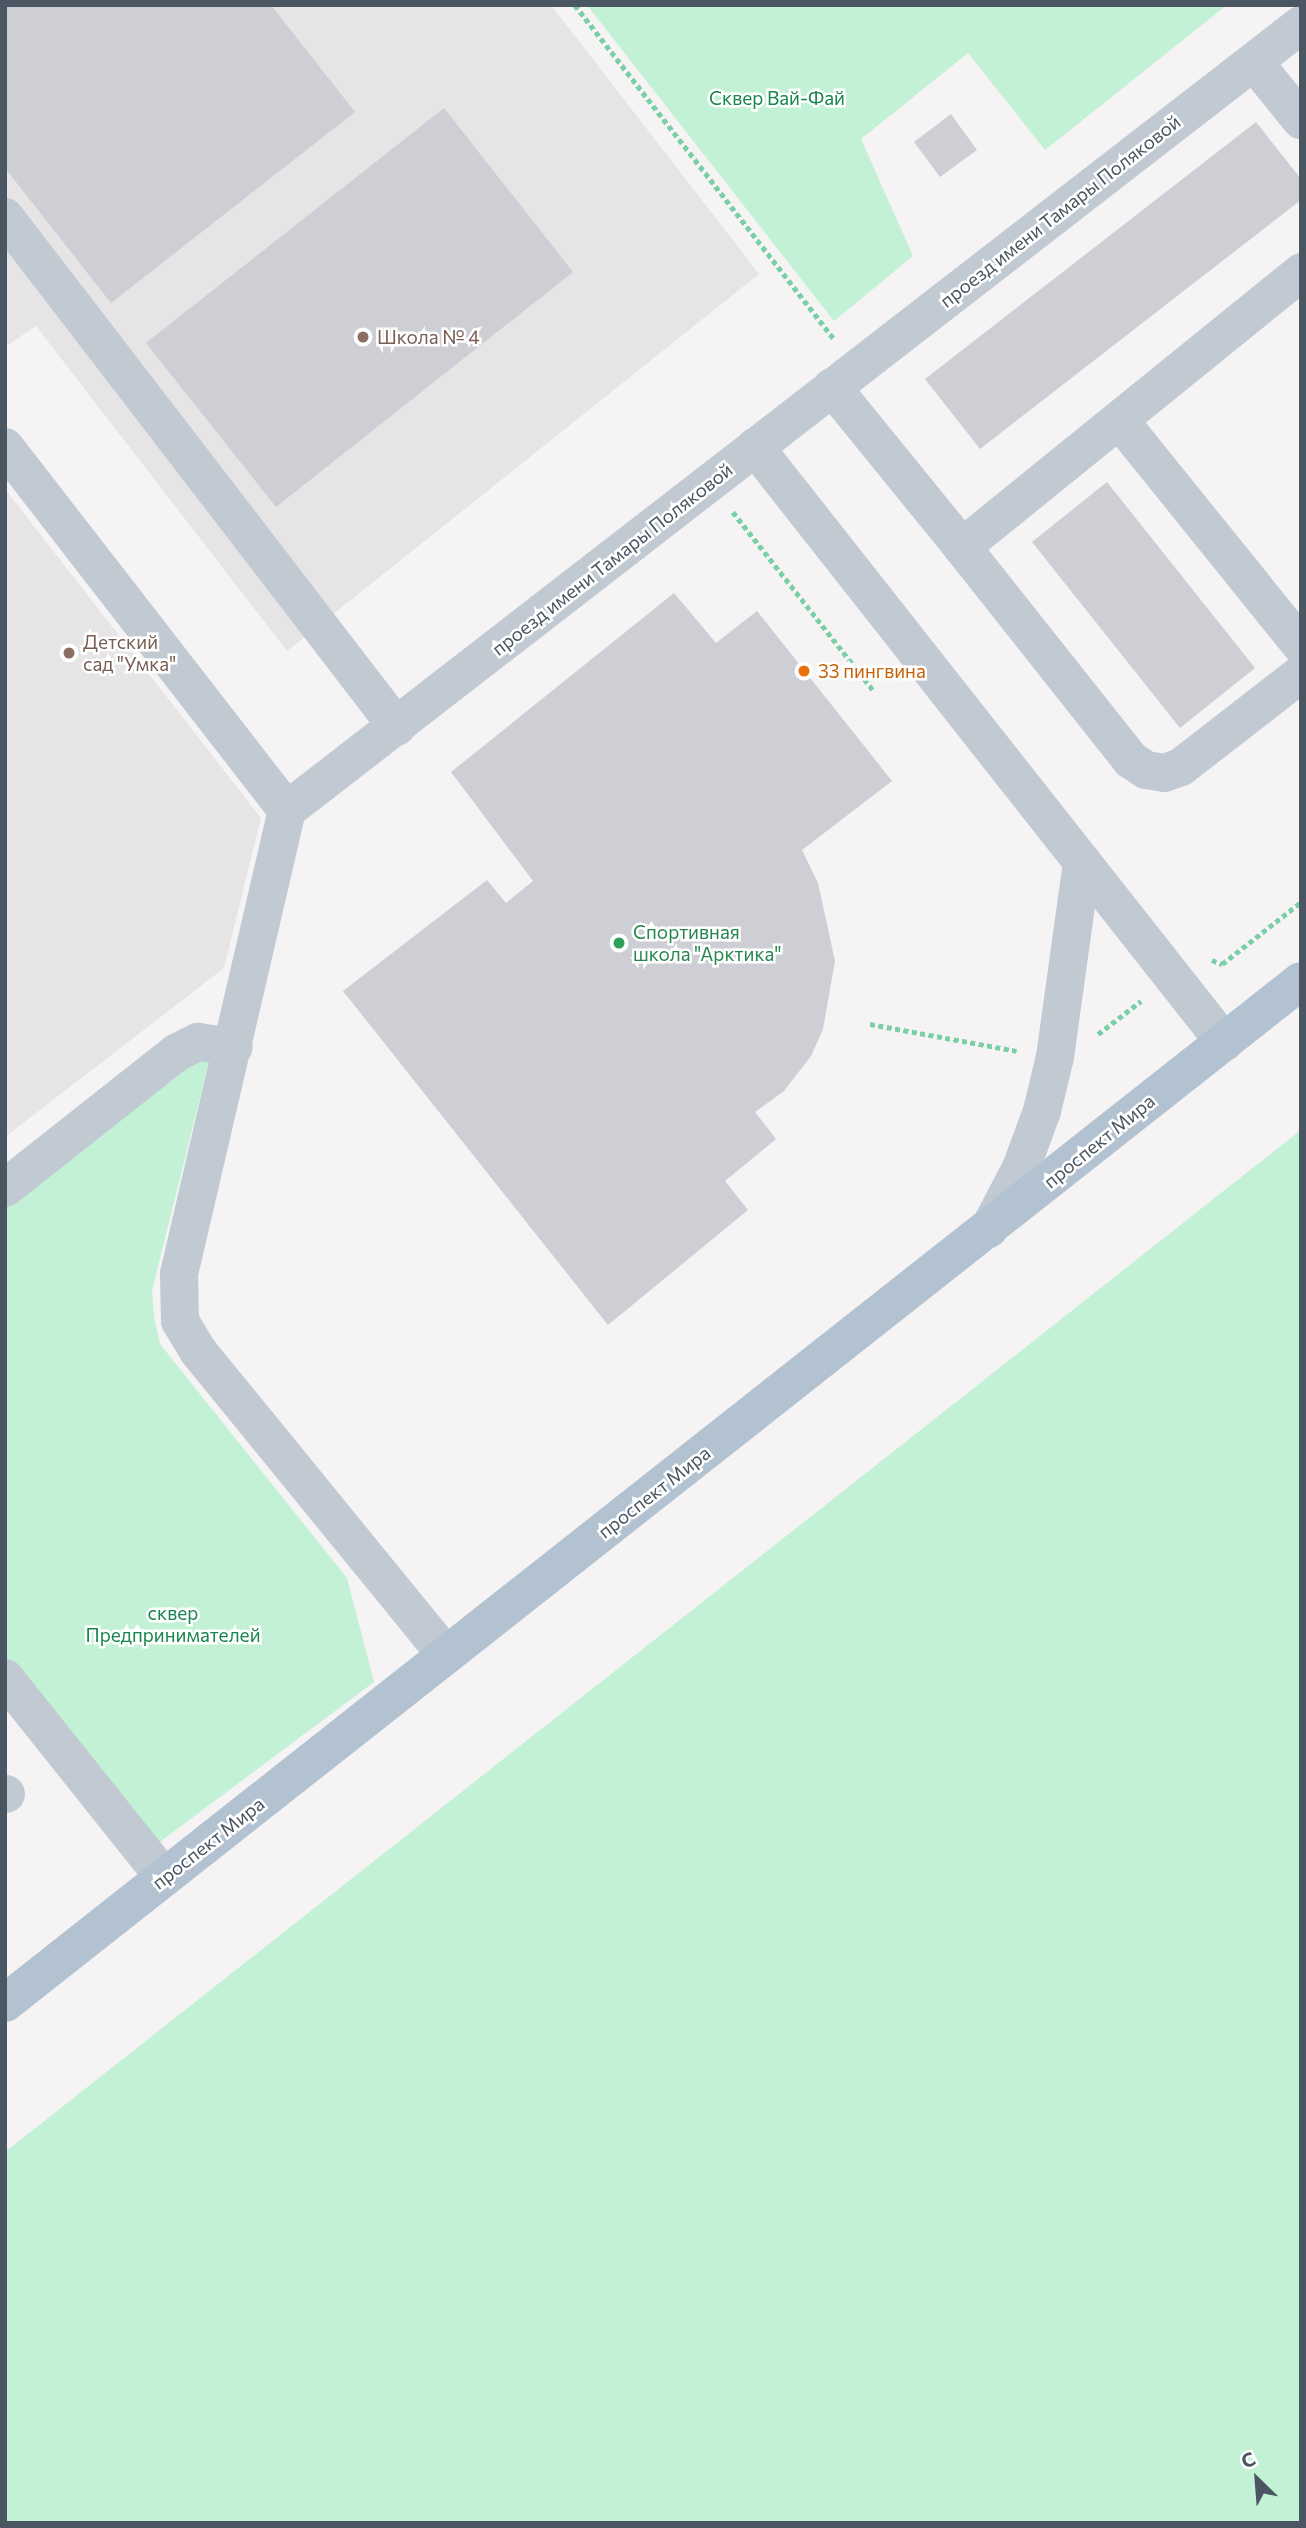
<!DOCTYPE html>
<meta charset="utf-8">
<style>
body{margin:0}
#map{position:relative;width:1306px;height:2528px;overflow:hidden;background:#f5f3f3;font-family:Commissioner,sans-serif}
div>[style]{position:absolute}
.education>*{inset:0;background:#e6e4e5}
.green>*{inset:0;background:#c3f1d5}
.building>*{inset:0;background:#cdcfd5}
.path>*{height:4.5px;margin-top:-2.25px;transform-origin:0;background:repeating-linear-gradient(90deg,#7ad0a6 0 5px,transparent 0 8.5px)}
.minor>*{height:38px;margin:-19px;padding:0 19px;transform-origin:19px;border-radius:19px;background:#c1cad2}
.major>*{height:38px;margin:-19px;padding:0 19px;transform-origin:19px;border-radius:19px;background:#b3c2d1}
.dots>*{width:19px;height:19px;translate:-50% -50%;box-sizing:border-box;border:4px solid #fff;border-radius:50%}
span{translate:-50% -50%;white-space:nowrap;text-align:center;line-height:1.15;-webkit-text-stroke:5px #fff;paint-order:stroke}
.park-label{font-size:19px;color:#17864f}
.street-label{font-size:19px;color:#4a5661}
.education-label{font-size:19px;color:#785e54}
.left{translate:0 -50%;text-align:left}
.food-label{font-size:19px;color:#c56008}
.leisure-label{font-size:19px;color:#27864d}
.frame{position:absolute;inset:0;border:7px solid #4a5661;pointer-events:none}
.north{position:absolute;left:1222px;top:2444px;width:70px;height:70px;-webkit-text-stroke:5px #fff;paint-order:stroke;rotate:335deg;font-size:19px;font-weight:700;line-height:28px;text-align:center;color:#4a5661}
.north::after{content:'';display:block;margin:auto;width:24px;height:32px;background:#4a5661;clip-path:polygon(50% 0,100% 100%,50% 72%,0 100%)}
</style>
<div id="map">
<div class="education">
<div style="clip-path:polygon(5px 5px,551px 5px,759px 274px,287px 651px,36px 326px,5px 347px)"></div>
<div style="clip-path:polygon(5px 489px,261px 818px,224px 968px,5px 1137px)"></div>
</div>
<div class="green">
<div style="clip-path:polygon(587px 5px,1227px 5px,1045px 150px,968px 53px,861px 139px,913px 256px,834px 321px)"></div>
<div style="clip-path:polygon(214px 1041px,152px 1291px,154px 1317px,160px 1344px,347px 1578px,374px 1682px,145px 1853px,5px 1678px,5px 1188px)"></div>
<div style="clip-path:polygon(1301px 1130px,1301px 2523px,5px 2523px,5px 2152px)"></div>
</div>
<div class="building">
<div style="clip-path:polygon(5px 5px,271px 5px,355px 112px,111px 303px,5px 168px)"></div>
<div style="clip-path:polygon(444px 108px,573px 272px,276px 507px,146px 343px)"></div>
<div style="clip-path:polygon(951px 114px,977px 150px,940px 177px,914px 142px)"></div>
<div style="clip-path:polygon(1256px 122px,1301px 179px,1301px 200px,980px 449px,925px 379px)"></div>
<div style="clip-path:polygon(1107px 482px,1255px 668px,1180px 728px,1032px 542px)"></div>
<div style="clip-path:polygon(674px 593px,716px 643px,757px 611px,892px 781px,802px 850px,818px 883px,835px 961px,823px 1029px,811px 1056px,784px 1091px,755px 1112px,776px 1139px,725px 1181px,748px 1210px,608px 1325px,343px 991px,487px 880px,506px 903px,533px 881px,451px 772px)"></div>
</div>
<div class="path">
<div style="left:575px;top:5px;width:423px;rotate:52.2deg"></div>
<div style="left:733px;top:512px;width:226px;rotate:51.8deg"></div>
<div style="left:1212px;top:960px;width:11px;rotate:22deg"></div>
<div style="left:1222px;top:964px;width:100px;rotate:-38.1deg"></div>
<div style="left:870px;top:1024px;width:149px;rotate:10.4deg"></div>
<div style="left:1098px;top:1034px;width:54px;rotate:-37.5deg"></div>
</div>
<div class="minor">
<div style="left:1254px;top:62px;width:75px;rotate:51deg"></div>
<div style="left:5px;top:217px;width:643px;rotate:52.45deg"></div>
<div style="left:832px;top:387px;width:206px;rotate:50.9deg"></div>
<div style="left:962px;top:547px;width:437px;rotate:-39deg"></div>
<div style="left:1120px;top:421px;width:288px;rotate:51.1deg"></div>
<div style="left:5px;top:447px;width:460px;rotate:52.2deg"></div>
<div style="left:287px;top:810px;width:1282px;rotate:-37.75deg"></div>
<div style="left:755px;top:447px;width:758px;rotate:51.75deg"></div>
<div style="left:962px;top:547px;width:272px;rotate:51.6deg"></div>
<div style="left:1131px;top:760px;width:18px;rotate:34deg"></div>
<div style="left:1146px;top:770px;width:18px;rotate:9deg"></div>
<div style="left:1164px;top:773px;width:18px;rotate:-19deg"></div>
<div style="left:1181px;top:767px;width:152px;rotate:-37.8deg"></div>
<div style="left:287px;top:810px;width:476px;rotate:103.1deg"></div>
<div style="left:179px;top:1274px;width:47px;rotate:88.8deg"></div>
<div style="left:180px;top:1321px;width:35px;rotate:59deg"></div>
<div style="left:198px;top:1351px;width:392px;rotate:50.8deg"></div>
<div style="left:5px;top:1188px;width:218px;rotate:-38.3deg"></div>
<div style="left:176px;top:1053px;width:25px;rotate:-27deg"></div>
<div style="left:198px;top:1042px;width:36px;rotate:8deg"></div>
<div style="left:989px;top:1229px;width:69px;rotate:-62.3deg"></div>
<div style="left:1021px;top:1168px;width:61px;rotate:-69.8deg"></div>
<div style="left:1042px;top:1111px;width:56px;rotate:-76.5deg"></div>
<div style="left:1055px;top:1057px;width:197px;rotate:-82.1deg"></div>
<div style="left:5px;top:1678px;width:255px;rotate:51.4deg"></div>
<div style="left:5px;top:1794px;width:1px"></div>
</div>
<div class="major">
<div style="left:5px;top:2003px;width:1650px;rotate:-38.26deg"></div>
</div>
<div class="dots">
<div style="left:363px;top:337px;background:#8d6e63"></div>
<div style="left:69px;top:653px;background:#8d6e63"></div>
<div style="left:804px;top:671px;background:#e8710a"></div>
<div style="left:619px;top:943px;background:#2e9e5b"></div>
</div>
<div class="park-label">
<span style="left:777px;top:98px">Сквер Вай-Фай</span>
<span style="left:173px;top:1624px">сквер<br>Предпринимателей</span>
</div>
<div class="street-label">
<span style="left:1060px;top:211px;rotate:-38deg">проезд имени Тамары Поляковой</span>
<span style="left:612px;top:559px;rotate:-38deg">проезд имени Тамары Поляковой</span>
<span style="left:1099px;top:1141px;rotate:-39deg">проспект Мира</span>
<span style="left:654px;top:1492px;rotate:-38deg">проспект Мира</span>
<span style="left:208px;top:1843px;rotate:-38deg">проспект Мира</span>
</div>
<div class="education-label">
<span class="left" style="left:377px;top:337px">Школа № 4</span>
<span class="left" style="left:83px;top:653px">Детский<br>сад "Умка"</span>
</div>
<div class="food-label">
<span class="left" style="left:818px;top:671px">33 пингвина</span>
</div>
<div class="leisure-label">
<span class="left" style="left:633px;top:943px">Спортивная<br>школа "Арктика"</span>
</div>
<div class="frame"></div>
<div class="north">С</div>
</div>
